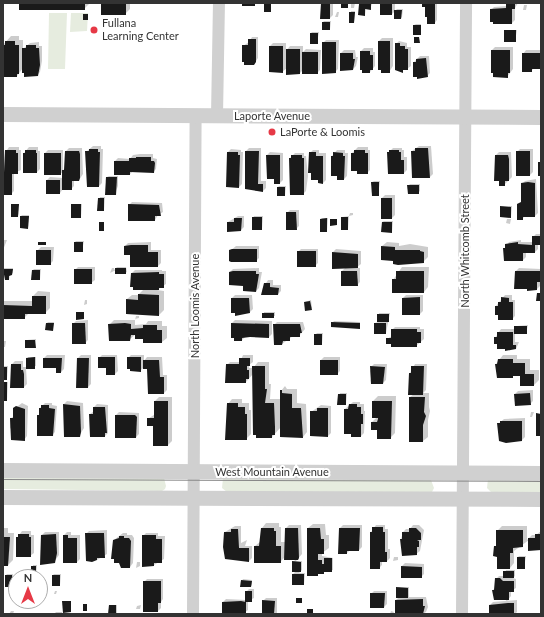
<!DOCTYPE html>
<style>
body{margin:0}
#map{position:relative;width:544px;height:617px;overflow:hidden;background:#fff;font-family:Lato,sans-serif}
div>[style]{position:absolute}
.green>*{inset:0;background:#e6ecdf}
.shadow>*{inset:0;background:#0003}
.building>*{inset:0;background:#1a1a1a}
.minor>*{height:12px;margin:-6px;padding:0 6px;transform-origin:6px;border-radius:6px;background:#d0d0d0}
.tertiary>*{height:15px;margin:-7.5px;padding:0 7.5px;transform-origin:7.5px;border-radius:7.5px;background:#d0d0d0}
.tram>*{height:1px;margin:-0.5px;padding:0 0.5px;transform-origin:0.5px;border-radius:0.5px;background:#888}
.dots>*{width:11px;height:11px;translate:-50% -50%;box-sizing:border-box;border:2px solid #fff;border-radius:50%}
span{translate:-50% -50%;white-space:nowrap;text-align:center;line-height:1.15;-webkit-text-stroke:4px #fff;paint-order:stroke}
.poi-label{font-size:11px;color:#333}
.left{translate:0 -50%;text-align:left}
.street-label{font-size:11px;color:#333}
.frame{position:absolute;inset:0;border:4px solid #333;pointer-events:none}
.north{position:absolute;left:8px;top:569px;width:40px;height:40px;box-sizing:border-box;background:#fff;border:1px solid #adadad;border-radius:50%;rotate:0deg;font-size:11px;font-weight:700;line-height:16px;text-align:center;color:#333}
.north::after{content:'';display:block;margin:auto;width:14px;height:18px;background:#e63946;clip-path:polygon(50% 0,100% 100%,50% 72%,0 100%)}
</style>
<div id="map">
<div class="green">
<div style="clip-path:polygon(49px 13px,67px 13px,65px 69px,48px 69px)"></div>
<div style="clip-path:polygon(71px 13px,88px 13px,87px 31px,70px 32px)"></div>
<div style="clip-path:polygon(3px 475px,164px 478px,166px 486px,165px 489px,162px 491px,3px 489px)"></div>
<div style="clip-path:polygon(223px 478px,427px 479px,431px 480px,434px 488px,432px 492px,227px 492px,222px 488px)"></div>
<div style="clip-path:polygon(541px 478px,541px 493px,492px 493px,487px 488px,488px 479px)"></div>
</div>
<div class="shadow">
<div style="clip-path:polygon(20px 3px,89px 3px,89px 4px,84px 9px)"></div>
<div style="clip-path:polygon(102px 3px,130px 3px,130px 9px,125px 14px)"></div>
<div style="clip-path:polygon(322px 3px,333px 3px,333px 15px,330px 18px)"></div>
<div style="clip-path:polygon(351px 3px,355px 3px,354px 8px,351px 8px)"></div>
<div style="clip-path:polygon(361px 3px,372px 4px,370px 9px,366px 8px,365px 15px,359px 5px)"></div>
<div style="clip-path:polygon(381px 3px,395px 3px,395px 11px,397px 9px,403px 9px,402px 17px,401px 18px,395px 11px,392px 14px)"></div>
<div style="clip-path:polygon(423px 3px,437px 3px,437px 20px,434px 24px,428px 24px,425px 6px)"></div>
<div style="clip-path:polygon(509px 3px,518px 3px,515px 8px,515px 20px,512px 23px,491px 10px,494px 7px,507px 6px)"></div>
<div style="clip-path:polygon(524px 5px,527px 5px,526px 10px,523px 10px)"></div>
<div style="clip-path:polygon(351px 11px,355px 11px,354px 22px,350px 22px)"></div>
<div style="clip-path:polygon(337px 12px,339px 12px,338px 17px,335px 17px)"></div>
<div style="clip-path:polygon(324px 21px,331px 21px,330px 29px,323px 22px)"></div>
<div style="clip-path:polygon(416px 24px,421px 24px,420px 34px,414px 25px)"></div>
<div style="clip-path:polygon(506px 30px,517px 30px,515px 41px,505px 31px)"></div>
<div style="clip-path:polygon(312px 32px,319px 32px,317px 43px,311px 33px)"></div>
<div style="clip-path:polygon(11px 36px,19px 36px,19px 40px,23px 40px,23px 49px,30px 43px,39px 42px,39px 46px,42px 46px,42px 61px,40px 72px,37px 75px,23px 68px,17px 76px,3px 72px,3px 45px)"></div>
<div style="clip-path:polygon(252px 37px,258px 37px,258px 58px,254px 64px,243px 46px,249px 42px)"></div>
<div style="clip-path:polygon(382px 38px,393px 38px,393px 66px,389px 72px,379px 69px,379px 41px)"></div>
<div style="clip-path:polygon(326px 40px,339px 40px,338px 69px,335px 72px,323px 43px)"></div>
<div style="clip-path:polygon(399px 41px,407px 43px,407px 47px,411px 47px,411px 66px,407px 69px,399px 71px,396px 44px)"></div>
<div style="clip-path:polygon(273px 43px,286px 43px,286px 51px,290px 46px,303px 46px,303px 52px,306px 49px,321px 50px,320px 70px,317px 73px,303px 70px,300px 73px,287px 68px,282px 72px,270px 46px)"></div>
<div style="clip-path:polygon(495px 47px,513px 47px,513px 69px,507px 77px,492px 50px)"></div>
<div style="clip-path:polygon(364px 48px,373px 48px,373px 52px,375px 52px,375px 66px,370px 72px,361px 51px)"></div>
<div style="clip-path:polygon(344px 50px,355px 50px,356px 57px,358px 57px,356px 66px,353px 69px,341px 53px)"></div>
<div style="clip-path:polygon(526px 50px,541px 50px,541px 67px,539px 68px,534px 68px,531px 71px,523px 54px)"></div>
<div style="clip-path:polygon(420px 56px,429px 56px,430px 73px,427px 76px,414px 62px)"></div>
<div style="clip-path:polygon(93px 146px,101px 146px,101px 149px,103px 149px,102px 183px,99px 186px,86px 152px)"></div>
<div style="clip-path:polygon(419px 146px,431px 146px,433px 174px,430px 177px,412px 151px)"></div>
<div style="clip-path:polygon(9px 147px,19px 147px,19px 150px,21px 150px,21px 170px,14px 173px,14px 191px,11px 194px,3px 194px,5px 153px)"></div>
<div style="clip-path:polygon(29px 147px,38px 147px,38px 151px,40px 151px,40px 169px,37px 172px,24px 153px)"></div>
<div style="clip-path:polygon(358px 147px,368px 147px,368px 150px,370px 150px,370px 170px,367px 173px,352px 153px)"></div>
<div style="clip-path:polygon(69px 148px,82px 148px,83px 174px,79px 180px,74px 180px,74px 186px,71px 189px,63px 189px,60px 193px,47px 180px,50px 177px,63px 178px,63px 172px,60px 174px,45px 153px,48px 150px,63px 150px,63px 170px,66px 168px,66px 151px)"></div>
<div style="clip-path:polygon(249px 148px,261px 148px,261px 181px,266px 181px,266px 188px,263px 191px,255px 191px,246px 151px)"></div>
<div style="clip-path:polygon(393px 148px,402px 148px,402px 150px,404px 150px,404px 157px,407px 157px,407px 170px,404px 173px,388px 153px)"></div>
<div style="clip-path:polygon(231px 149px,241px 150px,241px 152px,243px 152px,242px 184px,239px 187px,228px 152px)"></div>
<div style="clip-path:polygon(520px 149px,533px 149px,533px 172px,530px 175px,517px 152px)"></div>
<div style="clip-path:polygon(313px 150px,319px 150px,319px 153px,326px 153px,326px 180px,323px 183px,310px 153px)"></div>
<div style="clip-path:polygon(337px 150px,345px 150px,345px 153px,348px 153px,347px 176px,344px 179px,332px 156px)"></div>
<div style="clip-path:polygon(270px 152px,283px 153px,283px 180px,280px 183px,267px 155px)"></div>
<div style="clip-path:polygon(499px 152px,511px 152px,512px 177px,504px 185px,500px 180px,496px 155px)"></div>
<div style="clip-path:polygon(295px 153px,304px 153px,304px 156px,306px 156px,308px 176px,306px 191px,303px 194px,290px 158px)"></div>
<div style="clip-path:polygon(140px 154px,153px 154px,153px 158px,157px 159px,156px 169px,153px 172px,133px 171px,130px 174px,115px 161px,118px 158px,130px 159px,133px 155px)"></div>
<div style="clip-path:polygon(109px 176px,118px 176px,118px 186px,115px 194px,107px 177px)"></div>
<div style="clip-path:polygon(536px 179px,538px 213px,535px 216px,525px 216px,522px 219px,522px 184px,525px 181px)"></div>
<div style="clip-path:polygon(374px 181px,380px 181px,378px 195px,372px 182px)"></div>
<div style="clip-path:polygon(410px 184px,420px 184px,420px 191px,418px 193px,408px 186px)"></div>
<div style="clip-path:polygon(279px 186px,286px 186px,285px 195px,278px 187px)"></div>
<div style="clip-path:polygon(385px 195px,395px 195px,395px 215px,392px 218px,382px 198px)"></div>
<div style="clip-path:polygon(100px 197px,105px 197px,104px 210px,98px 210px)"></div>
<div style="clip-path:polygon(132px 202px,162px 203px,163px 212px,158px 215px,155px 220px,129px 205px)"></div>
<div style="clip-path:polygon(13px 204px,19px 204px,18px 216px,12px 205px)"></div>
<div style="clip-path:polygon(74px 204px,82px 204px,81px 217px,72px 205px)"></div>
<div style="clip-path:polygon(502px 206px,512px 206px,511px 217px,501px 207px)"></div>
<div style="clip-path:polygon(290px 210px,299px 210px,299px 226px,296px 229px,287px 213px)"></div>
<div style="clip-path:polygon(350px 213px,353px 213px,353px 215px,349px 216px,348px 229px,342px 217px,349px 216px)"></div>
<div style="clip-path:polygon(22px 215px,29px 215px,28px 228px,21px 216px)"></div>
<div style="clip-path:polygon(238px 216px,244px 216px,244px 227px,241px 230px,228px 222px)"></div>
<div style="clip-path:polygon(254px 216px,263px 216px,262px 229px,253px 218px)"></div>
<div style="clip-path:polygon(322px 218px,328px 218px,327px 231px,321px 219px)"></div>
<div style="clip-path:polygon(507px 219px,511px 219px,510px 224px,506px 223px)"></div>
<div style="clip-path:polygon(384px 221px,393px 221px,392px 232px,382px 222px)"></div>
<div style="clip-path:polygon(536px 234px,541px 234px,541px 244px,538px 244px,538px 249px,535px 252px,526px 252px,526px 257px,523px 260px,504px 249px,509px 242px,521px 240px,521px 242px,533px 242px,533px 237px)"></div>
<div style="clip-path:polygon(3px 240px,7px 240px,3px 250px)"></div>
<div style="clip-path:polygon(76px 241px,84px 241px,82px 251px,75px 242px)"></div>
<div style="clip-path:polygon(151px 242px,151px 250px,161px 250px,161px 263px,158px 266px,131px 254px,125px 246px,128px 243px)"></div>
<div style="clip-path:polygon(387px 242px,399px 243px,399px 246px,410px 244px,428px 247px,428px 257px,423px 262px,394px 260px,382px 246px)"></div>
<div style="clip-path:polygon(236px 246px,259px 246px,259px 258px,256px 261px,230px 251px)"></div>
<div style="clip-path:polygon(41px 247px,54px 247px,53px 261px,50px 264px,37px 251px)"></div>
<div style="clip-path:polygon(301px 249px,318px 249px,318px 263px,315px 266px,298px 252px)"></div>
<div style="clip-path:polygon(336px 249px,361px 251px,361px 264px,356px 268px,360px 268px,360px 282px,357px 285px,342px 271px,346px 267px,333px 252px)"></div>
<div style="clip-path:polygon(78px 267px,95px 267px,95px 280px,91px 283px,75px 270px)"></div>
<div style="clip-path:polygon(117px 267px,126px 267px,127px 272px,125px 273px,116px 270px,110px 273px,112px 268px,114px 268px,114px 270px)"></div>
<div style="clip-path:polygon(402px 267px,429px 267px,428px 287px,424px 292px,393px 280px)"></div>
<div style="clip-path:polygon(3px 268px,13px 268px,13px 273px,10px 275px,9px 279px,6px 275px,3px 275px)"></div>
<div style="clip-path:polygon(259px 268px,259px 272px,262px 272px,259px 288px,256px 291px,244px 285px,230px 272px,233px 269px)"></div>
<div style="clip-path:polygon(519px 268px,541px 269px,540px 286px,537px 289px,528px 288px,516px 271px)"></div>
<div style="clip-path:polygon(34px 269px,41px 269px,40px 279px,33px 270px)"></div>
<div style="clip-path:polygon(135px 270px,162px 270px,162px 271px,166px 271px,166px 284px,157px 290px,164px 291px,164px 310px,159px 315px,127px 313px,127px 299px,132px 295px,138px 295px,144px 289px,132px 273px)"></div>
<div style="clip-path:polygon(268px 280px,273px 280px,273px 285px,281px 285px,281px 291px,278px 294px,262px 294px,263px 288px)"></div>
<div style="clip-path:polygon(38px 291px,50px 292px,50px 308px,45px 313px,29px 313px,24px 318px,3px 318px,3px 301px,33px 301px,33px 296px)"></div>
<div style="clip-path:polygon(235px 295px,252px 295px,253px 309px,250px 312px,232px 298px)"></div>
<div style="clip-path:polygon(406px 295px,423px 295px,423px 311px,420px 314px,403px 298px)"></div>
<div style="clip-path:polygon(505px 295px,512px 295px,512px 300px,515px 300px,515px 316px,512px 319px,496px 306px)"></div>
<div style="clip-path:polygon(85px 300px,87px 300px,87px 304px,84px 305px)"></div>
<div style="clip-path:polygon(311px 300px,312px 308px,311px 309px,305px 302px)"></div>
<div style="clip-path:polygon(264px 312px,275px 312px,275px 316px,263px 317px)"></div>
<div style="clip-path:polygon(379px 313px,390px 313px,386px 333px,375px 323px,378px 322px)"></div>
<div style="clip-path:polygon(136px 316px,139px 316px,139px 318px,135px 319px,135px 325px,146px 324px,148px 321px,162px 321px,162px 326px,167px 326px,167px 338px,162px 342px,144px 338px,136px 334px,129px 340px,109px 325px,114px 320px,135px 320px)"></div>
<div style="clip-path:polygon(88px 320px,88px 340px,85px 343px,73px 324px,76px 321px)"></div>
<div style="clip-path:polygon(235px 320px,272px 321px,272px 334px,269px 337px,245px 337px,242px 340px,232px 323px)"></div>
<div style="clip-path:polygon(334px 321px,360px 322px,360px 327px,332px 323px)"></div>
<div style="clip-path:polygon(48px 322px,54px 322px,52px 330px,47px 323px)"></div>
<div style="clip-path:polygon(277px 322px,303px 322px,305px 329px,299px 336px,293px 336px,282px 344px,274px 325px)"></div>
<div style="clip-path:polygon(528px 325px,526px 333px,515px 333px,515px 342px,519px 342px,516px 349px,506px 348px,495px 338px,501px 329px,515px 329px,517px 326px)"></div>
<div style="clip-path:polygon(395px 327px,420px 327px,420px 329px,424px 329px,424px 339px,416px 346px,392px 343px,387px 339px,392px 336px,392px 330px)"></div>
<div style="clip-path:polygon(317px 333px,323px 333px,322px 344px,315px 335px)"></div>
<div style="clip-path:polygon(36px 339px,35px 347px,26px 341px,27px 340px)"></div>
<div style="clip-path:polygon(3px 341px,6px 341px,5px 347px,3px 347px)"></div>
<div style="clip-path:polygon(47px 355px,65px 355px,64px 369px,61px 372px,57px 367px,44px 358px)"></div>
<div style="clip-path:polygon(81px 355px,91px 355px,91px 384px,88px 387px,78px 358px)"></div>
<div style="clip-path:polygon(102px 355px,117px 355px,118px 371px,115px 374px,99px 358px)"></div>
<div style="clip-path:polygon(131px 355px,144px 355px,144px 361px,147px 357px,162px 357px,163px 375px,167px 375px,167px 390px,164px 393px,148px 368px,143px 368px,141px 370px,128px 358px)"></div>
<div style="clip-path:polygon(243px 355px,253px 355px,253px 362px,249px 365px,249px 368px,253px 368px,258px 362px,269px 362px,269px 384px,271px 384px,270px 399px,281px 399px,281px 391px,285px 386px,287px 389px,297px 389px,297px 403px,306px 404px,307px 432px,303px 437px,281px 427px,272px 437px,257px 437px,253px 374px,246px 382px,227px 365px,230px 362px,240px 362px)"></div>
<div style="clip-path:polygon(503px 355px,517px 355px,517px 359px,530px 359px,530px 370px,539px 370px,539px 380px,534px 385px,521px 375px,496px 364px)"></div>
<div style="clip-path:polygon(28px 357px,36px 357px,36px 366px,26px 368px,27px 384px,24px 387px,12px 364px,15px 361px,23px 361px,23px 367px,27px 367px)"></div>
<div style="clip-path:polygon(324px 357px,340px 357px,340px 371px,337px 374px,321px 360px)"></div>
<div style="clip-path:polygon(374px 364px,387px 364px,386px 380px,383px 383px,371px 367px)"></div>
<div style="clip-path:polygon(415px 364px,427px 364px,426px 390px,423px 393px,429px 393px,429px 407px,430px 411px,428px 420px,428px 437px,423px 441px,410px 397px,414px 394px,410px 373px)"></div>
<div style="clip-path:polygon(3px 366px,8px 366px,7px 379px,3px 379px)"></div>
<div style="clip-path:polygon(3px 382px,8px 382px,7px 400px,3px 400px)"></div>
<div style="clip-path:polygon(533px 390px,533px 401px,530px 404px,515px 394px,518px 391px)"></div>
<div style="clip-path:polygon(340px 393px,347px 393px,346px 404px,338px 404px)"></div>
<div style="clip-path:polygon(378px 396px,396px 396px,395px 433px,390px 438px,372px 422px,377px 417px,373px 417px,373px 401px)"></div>
<div style="clip-path:polygon(159px 397px,172px 397px,172px 441px,168px 445px,154px 425px,148px 419px,155px 414px,155px 401px)"></div>
<div style="clip-path:polygon(232px 399px,242px 399px,242px 403px,249px 403px,249px 410px,251px 410px,251px 434px,246px 439px,228px 404px)"></div>
<div style="clip-path:polygon(67px 401px,83px 403px,84px 428px,79px 436px,65px 436px,64px 404px)"></div>
<div style="clip-path:polygon(353px 402px,360px 402px,360px 404px,364px 404px,364px 411px,365px 411px,364px 433px,361px 436px,345px 409px)"></div>
<div style="clip-path:polygon(22px 403px,28px 406px,27px 436px,24px 440px,10px 428px,10px 419px,14px 416px,14px 409px)"></div>
<div style="clip-path:polygon(45px 403px,52px 403px,52px 405px,57px 406px,55px 432px,52px 435px,38px 416px,40px 413px,40px 408px)"></div>
<div style="clip-path:polygon(97px 404px,108px 405px,108px 433px,105px 436px,90px 414px,94px 411px,94px 407px)"></div>
<div style="clip-path:polygon(321px 405px,331px 406px,331px 433px,328px 436px,311px 412px)"></div>
<div style="clip-path:polygon(3px 407px,4px 407px,3px 431px)"></div>
<div style="clip-path:polygon(119px 412px,139px 413px,139px 434px,136px 437px,116px 415px)"></div>
<div style="clip-path:polygon(531px 412px,534px 412px,532px 417px,530px 417px)"></div>
<div style="clip-path:polygon(525px 418px,525px 437px,522px 440px,498px 424px,504px 419px)"></div>
<div style="clip-path:polygon(266px 523px,279px 523px,279px 527px,281px 527px,281px 542px,285px 542px,286px 528px,289px 525px,301px 525px,302px 554px,296px 561px,302px 561px,302px 570px,299px 573px,305px 573px,304px 584px,293px 574px,296px 571px,293px 562px,296px 559px,285px 557px,280px 562px,255px 546px,261px 541px,262px 528px)"></div>
<div style="clip-path:polygon(313px 524px,325px 524px,326px 535px,329px 535px,329px 548px,322px 553px,322px 556px,333px 558px,333px 570px,308px 575px,308px 528px)"></div>
<div style="clip-path:polygon(343px 525px,362px 525px,362px 547px,359px 550px,350px 550px,347px 553px,340px 528px)"></div>
<div style="clip-path:polygon(376px 525px,385px 525px,385px 529px,388px 529px,388px 549px,390px 549px,390px 558px,387px 561px,382px 561px,382px 565px,379px 568px,371px 532px)"></div>
<div style="clip-path:polygon(413px 525px,419px 525px,424px 530px,420px 551px,416px 554px,401px 539px,403px 532px,406px 529px,410px 529px)"></div>
<div style="clip-path:polygon(235px 526px,241px 526px,241px 543px,247px 540px,245px 546px,252px 546px,252px 558px,249px 561px,225px 532px)"></div>
<div style="clip-path:polygon(502px 526px,527px 526px,527px 540px,532px 535px,536px 535px,541px 531px,541px 549px,529px 540px,514px 551px,514px 563px,510px 568px,498px 557px,495px 547px,497px 544px,497px 531px)"></div>
<div style="clip-path:polygon(3px 528px,8px 528px,8px 533px,14px 533px,13px 560px,8px 565px,3px 565px)"></div>
<div style="clip-path:polygon(107px 530px,107px 554px,97px 560px,86px 534px,89px 531px)"></div>
<div style="clip-path:polygon(22px 531px,31px 531px,31px 535px,34px 535px,34px 553px,30px 556px,17px 538px)"></div>
<div style="clip-path:polygon(45px 532px,59px 532px,59px 555px,54px 562px,42px 535px)"></div>
<div style="clip-path:polygon(67px 532px,71px 532px,71px 535px,80px 535px,80px 559px,77px 562px,64px 535px)"></div>
<div style="clip-path:polygon(123px 533px,127px 533px,127px 535px,132px 535px,134px 538px,133px 563px,130px 567px,119px 562px,115px 558px,114px 540px)"></div>
<div style="clip-path:polygon(146px 533px,158px 533px,158px 536px,165px 536px,164px 559px,154px 565px,143px 536px)"></div>
<div style="clip-path:polygon(519px 556px,526px 556px,524px 568px,518px 557px)"></div>
<div style="clip-path:polygon(394px 557px,398px 557px,398px 560px,393px 561px)"></div>
<div style="clip-path:polygon(137px 562px,140px 562px,140px 566px,136px 568px)"></div>
<div style="clip-path:polygon(405px 563px,424px 564px,424px 574px,421px 577px,402px 566px)"></div>
<div style="clip-path:polygon(33px 565px,37px 565px,36px 576px,32px 576px)"></div>
<div style="clip-path:polygon(506px 570px,515px 570px,515px 576px,513px 578px,516px 579px,516px 588px,511px 591px,511px 596px,507px 601px,493px 590px,495px 588px,496px 579px,499px 576px,504px 576px)"></div>
<div style="clip-path:polygon(7px 574px,13px 574px,12px 586px,6px 575px)"></div>
<div style="clip-path:polygon(54px 574px,61px 574px,60px 585px,53px 575px)"></div>
<div style="clip-path:polygon(147px 579px,163px 579px,163px 599px,161px 602px,161px 608px,158px 611px,144px 582px)"></div>
<div style="clip-path:polygon(243px 579px,252px 580px,252px 585px,251px 586px,242px 581px)"></div>
<div style="clip-path:polygon(398px 587px,409px 587px,409px 597px,426px 597px,428px 607px,426px 612px,423px 614px,396px 614px,396px 600px,399px 597px)"></div>
<div style="clip-path:polygon(249px 589px,254px 589px,254px 598px,248px 601px,248px 610px,243px 614px,223px 614px,223px 602px,226px 599px,246px 600px,246px 592px)"></div>
<div style="clip-path:polygon(55px 591px,57px 591px,56px 594px,54px 594px)"></div>
<div style="clip-path:polygon(374px 591px,387px 591px,387px 604px,384px 607px,371px 594px)"></div>
<div style="clip-path:polygon(16px 593px,16px 599px,14px 599px,14px 594px)"></div>
<div style="clip-path:polygon(266px 598px,277px 598px,277px 614px,263px 614px,263px 601px)"></div>
<div style="clip-path:polygon(517px 600px,517px 612px,515px 614px,490px 614px,490px 605px,493px 602px)"></div>
<div style="clip-path:polygon(111px 605px,117px 605px,117px 614px,109px 614px)"></div>
<div style="clip-path:polygon(141px 605px,140px 609px,136px 609px,137px 606px)"></div>
<div style="clip-path:polygon(11px 611px,14px 611px,13px 614px,9px 614px)"></div>
<div style="clip-path:polygon(391px 611px,394px 612px,393px 614px,390px 614px)"></div>
<div style="clip-path:polygon(56px 612px,62px 612px,62px 614px,54px 614px)"></div>
</div>
<div class="building">
<div style="clip-path:polygon(19px 3px,85px 3px,85px 10px,19px 10px)"></div>
<div style="clip-path:polygon(101px 3px,126px 3px,126px 15px,101px 15px)"></div>
<div style="clip-path:polygon(242px 3px,255px 3px,255px 6px,242px 6px)"></div>
<div style="clip-path:polygon(264px 3px,271px 3px,271px 12px,264px 12px)"></div>
<div style="clip-path:polygon(321px 3px,330px 3px,330px 19px,320px 19px)"></div>
<div style="clip-path:polygon(341px 3px,348px 3px,348px 8px,341px 8px)"></div>
<div style="clip-path:polygon(380px 3px,392px 3px,392px 15px,380px 15px)"></div>
<div style="clip-path:polygon(422px 3px,435px 3px,435px 24px,427px 24px,427px 17px,425px 17px,425px 7px,422px 7px)"></div>
<div style="clip-path:polygon(359px 4px,371px 4px,371px 10px,365px 9px,365px 16px,358px 15px)"></div>
<div style="clip-path:polygon(506px 4px,515px 4px,515px 9px,512px 9px,512px 24px,493px 24px,493px 22px,490px 22px,490px 9px,506px 8px)"></div>
<div style="clip-path:polygon(394px 10px,402px 10px,401px 19px,394px 19px)"></div>
<div style="clip-path:polygon(349px 12px,355px 12px,354px 23px,349px 23px)"></div>
<div style="clip-path:polygon(83px 14px,88px 14px,88px 20px,83px 20px)"></div>
<div style="clip-path:polygon(322px 22px,330px 22px,330px 30px,322px 30px)"></div>
<div style="clip-path:polygon(413px 25px,421px 25px,421px 35px,413px 35px)"></div>
<div style="clip-path:polygon(504px 30px,516px 30px,516px 42px,504px 42px)"></div>
<div style="clip-path:polygon(310px 33px,318px 33px,318px 44px,310px 44px)"></div>
<div style="clip-path:polygon(414px 37px,419px 37px,420px 43px,414px 43px)"></div>
<div style="clip-path:polygon(248px 39px,256px 39px,256px 62px,254px 65px,244px 65px,244px 62px,242px 62px,242px 45px,248px 45px)"></div>
<div style="clip-path:polygon(5px 41px,15px 41px,15px 45px,19px 45px,19px 74px,17px 74px,17px 77px,3px 77px,3px 45px,5px 45px)"></div>
<div style="clip-path:polygon(378px 41px,390px 41px,390px 73px,381px 73px,381px 70px,378px 70px)"></div>
<div style="clip-path:polygon(322px 42px,336px 42px,336px 73px,322px 74px)"></div>
<div style="clip-path:polygon(395px 43px,400px 43px,400px 46px,405px 46px,405px 49px,408px 49px,408px 70px,403px 70px,403px 73px,395px 70px)"></div>
<div style="clip-path:polygon(26px 45px,36px 45px,36px 48px,39px 48px,40px 65px,38px 76px,24px 77px,24px 73px,22px 73px,22px 48px,26px 48px)"></div>
<div style="clip-path:polygon(269px 46px,283px 46px,283px 73px,269px 72px)"></div>
<div style="clip-path:polygon(286px 49px,300px 49px,300px 74px,286px 75px)"></div>
<div style="clip-path:polygon(491px 50px,510px 50px,510px 73px,508px 73px,508px 78px,493px 77px,493px 73px,491px 73px)"></div>
<div style="clip-path:polygon(360px 51px,370px 51px,370px 55px,373px 55px,373px 70px,370px 70px,370px 73px,362px 73px,362px 70px,360px 70px)"></div>
<div style="clip-path:polygon(302px 52px,318px 52px,318px 74px,302px 74px)"></div>
<div style="clip-path:polygon(340px 53px,353px 53px,353px 59px,355px 59px,353px 70px,340px 71px)"></div>
<div style="clip-path:polygon(522px 53px,541px 53px,540px 69px,532px 69px,532px 72px,522px 72px)"></div>
<div style="clip-path:polygon(426px 58px,428px 77px,417px 79px,417px 77px,413px 77px,413px 62px,416px 62px,416px 59px)"></div>
<div style="clip-path:polygon(415px 148px,428px 148px,430px 178px,412px 178px,411px 151px,415px 151px)"></div>
<div style="clip-path:polygon(89px 149px,98px 149px,98px 152px,100px 152px,99px 187px,87px 187px,85px 151px,89px 151px)"></div>
<div style="clip-path:polygon(5px 150px,16px 150px,16px 153px,18px 153px,18px 174px,12px 174px,12px 195px,3px 195px)"></div>
<div style="clip-path:polygon(25px 150px,36px 150px,36px 153px,37px 153px,37px 173px,23px 173px,23px 153px,25px 153px)"></div>
<div style="clip-path:polygon(354px 150px,365px 150px,365px 153px,368px 153px,368px 174px,357px 174px,357px 171px,351px 171px,351px 153px,354px 153px)"></div>
<div style="clip-path:polygon(389px 150px,399px 150px,399px 152px,401px 152px,401px 160px,404px 160px,404px 174px,388px 174px,387px 152px,389px 152px)"></div>
<div style="clip-path:polygon(65px 151px,79px 151px,80px 154px,80px 178px,79px 181px,72px 181px,72px 190px,62px 190px,62px 170px,64px 170px)"></div>
<div style="clip-path:polygon(245px 151px,259px 151px,258px 184px,263px 184px,263px 192px,245px 189px)"></div>
<div style="clip-path:polygon(516px 151px,530px 151px,530px 176px,516px 176px)"></div>
<div style="clip-path:polygon(227px 152px,238px 152px,238px 155px,240px 155px,239px 188px,226px 187px)"></div>
<div style="clip-path:polygon(309px 152px,316px 152px,316px 156px,323px 156px,323px 184px,318px 183px,318px 180px,311px 180px,311px 173px,308px 173px)"></div>
<div style="clip-path:polygon(333px 152px,343px 153px,343px 156px,345px 156px,344px 180px,337px 180px,337px 176px,331px 176px,331px 156px,333px 156px)"></div>
<div style="clip-path:polygon(44px 153px,61px 153px,61px 175px,44px 175px)"></div>
<div style="clip-path:polygon(266px 155px,280px 155px,280px 184px,274px 184px,274px 179px,267px 179px)"></div>
<div style="clip-path:polygon(291px 155px,302px 155px,302px 158px,304px 158px,304px 195px,290px 195px,289px 158px,291px 158px)"></div>
<div style="clip-path:polygon(495px 155px,508px 155px,509px 159px,509px 181px,505px 181px,505px 186px,499px 186px,499px 181px,494px 181px)"></div>
<div style="clip-path:polygon(136px 157px,151px 157px,151px 161px,154px 161px,155px 163px,154px 173px,130px 172px,130px 175px,114px 175px,114px 161px,129px 161px,129px 158px,136px 158px)"></div>
<div style="clip-path:polygon(538px 162px,541px 162px,541px 176px,538px 176px)"></div>
<div style="clip-path:polygon(106px 177px,117px 177px,116px 195px,105px 195px)"></div>
<div style="clip-path:polygon(46px 180px,60px 180px,60px 194px,46px 194px)"></div>
<div style="clip-path:polygon(371px 182px,379px 182px,379px 196px,372px 196px)"></div>
<div style="clip-path:polygon(528px 182px,535px 183px,535px 217px,523px 217px,523px 220px,517px 220px,517px 204px,521px 202px,521px 183px)"></div>
<div style="clip-path:polygon(407px 185px,419px 185px,419px 194px,408px 194px)"></div>
<div style="clip-path:polygon(277px 187px,285px 187px,285px 196px,277px 196px)"></div>
<div style="clip-path:polygon(98px 198px,104px 198px,104px 211px,97px 211px)"></div>
<div style="clip-path:polygon(381px 198px,392px 198px,392px 219px,381px 219px)"></div>
<div style="clip-path:polygon(11px 204px,19px 204px,18px 217px,11px 217px)"></div>
<div style="clip-path:polygon(71px 204px,81px 204px,81px 218px,71px 218px)"></div>
<div style="clip-path:polygon(128px 204px,159px 205px,161px 216px,155px 216px,155px 221px,128px 221px)"></div>
<div style="clip-path:polygon(500px 206px,511px 207px,511px 218px,500px 217px)"></div>
<div style="clip-path:polygon(286px 212px,296px 212px,297px 230px,286px 230px)"></div>
<div style="clip-path:polygon(20px 216px,29px 216px,28px 229px,20px 228px)"></div>
<div style="clip-path:polygon(252px 217px,262px 217px,262px 230px,252px 230px)"></div>
<div style="clip-path:polygon(341px 217px,348px 217px,348px 230px,341px 230px)"></div>
<div style="clip-path:polygon(234px 218px,242px 218px,241px 231px,227px 232px,227px 222px,234px 222px)"></div>
<div style="clip-path:polygon(327px 218px,327px 232px,320px 232px,320px 219px)"></div>
<div style="clip-path:polygon(330px 219px,337px 219px,337px 225px,330px 226px)"></div>
<div style="clip-path:polygon(99px 222px,104px 222px,104px 231px,99px 231px)"></div>
<div style="clip-path:polygon(382px 222px,392px 222px,392px 233px,381px 232px)"></div>
<div style="clip-path:polygon(532px 236px,541px 236px,541px 245px,535px 245px,535px 253px,523px 253px,523px 261px,504px 261px,503px 248px,505px 248px,505px 244px,518px 242px,518px 244px,532px 245px)"></div>
<div style="clip-path:polygon(38px 242px,46px 242px,46px 245px,38px 245px)"></div>
<div style="clip-path:polygon(74px 242px,83px 242px,83px 252px,74px 252px)"></div>
<div style="clip-path:polygon(131px 245px,148px 245px,148px 252px,158px 252px,158px 267px,130px 267px,130px 255px,124px 255px,124px 246px)"></div>
<div style="clip-path:polygon(381px 246px,395px 247px,395px 250px,420px 250px,420px 251px,424px 252px,424px 263px,398px 265px,393px 264px,393px 261px,381px 260px)"></div>
<div style="clip-path:polygon(232px 249px,257px 249px,257px 262px,231px 262px,229px 261px,229px 250px)"></div>
<div style="clip-path:polygon(36px 250px,51px 250px,51px 265px,36px 265px)"></div>
<div style="clip-path:polygon(297px 251px,316px 251px,316px 267px,297px 267px)"></div>
<div style="clip-path:polygon(332px 252px,358px 254px,358px 268px,332px 269px)"></div>
<div style="clip-path:polygon(115px 268px,126px 268px,126px 274px,115px 274px)"></div>
<div style="clip-path:polygon(3px 269px,13px 269px,12px 275px,9px 276px,9px 280px,5px 280px)"></div>
<div style="clip-path:polygon(74px 269px,92px 269px,92px 284px,74px 284px)"></div>
<div style="clip-path:polygon(32px 270px,40px 270px,40px 280px,31px 280px)"></div>
<div style="clip-path:polygon(233px 271px,256px 271px,256px 274px,259px 274px,256px 292px,243px 291px,243px 286px,229px 285px,229px 272px)"></div>
<div style="clip-path:polygon(341px 271px,357px 271px,358px 286px,341px 286px)"></div>
<div style="clip-path:polygon(396px 271px,424px 271px,424px 293px,392px 293px,392px 279px,396px 279px)"></div>
<div style="clip-path:polygon(515px 271px,541px 271px,541px 282px,537px 282px,537px 290px,527px 291px,527px 289px,514px 289px)"></div>
<div style="clip-path:polygon(159px 272px,159px 274px,164px 274px,164px 288px,159px 288px,159px 290px,133px 290px,133px 287px,130px 287px,131px 273px)"></div>
<div style="clip-path:polygon(264px 283px,270px 283px,270px 287px,279px 288px,278px 295px,261px 295px)"></div>
<div style="clip-path:polygon(537px 293px,541px 293px,541px 301px,536px 301px)"></div>
<div style="clip-path:polygon(138px 294px,159px 295px,159px 316px,126px 314px,126px 299px,138px 300px)"></div>
<div style="clip-path:polygon(32px 296px,46px 296px,46px 314px,25px 314px,25px 319px,3px 319px,3px 305px,32px 306px)"></div>
<div style="clip-path:polygon(420px 297px,420px 315px,402px 315px,402px 298px)"></div>
<div style="clip-path:polygon(501px 297px,509px 298px,509px 302px,513px 302px,513px 320px,498px 320px,498px 315px,495px 315px,495px 306px,498px 306px,498px 302px,501px 302px)"></div>
<div style="clip-path:polygon(231px 298px,249px 298px,250px 313px,235px 316px,235px 313px,231px 313px)"></div>
<div style="clip-path:polygon(310px 301px,312px 310px,305px 311px,304px 302px)"></div>
<div style="clip-path:polygon(76px 312px,84px 312px,84px 319px,76px 320px)"></div>
<div style="clip-path:polygon(262px 313px,274px 313px,274px 318px,262px 318px)"></div>
<div style="clip-path:polygon(377px 314px,389px 314px,389px 322px,377px 322px)"></div>
<div style="clip-path:polygon(331px 322px,360px 323px,360px 329px,331px 327px)"></div>
<div style="clip-path:polygon(46px 323px,54px 323px,53px 331px,45px 330px)"></div>
<div style="clip-path:polygon(72px 323px,85px 323px,86px 344px,72px 344px)"></div>
<div style="clip-path:polygon(125px 323px,131px 324px,131px 329px,143px 328px,143px 325px,157px 325px,157px 330px,162px 330px,162px 343px,143px 343px,143px 339px,135px 339px,135px 335px,131px 335px,130px 341px,109px 341px,108px 324px)"></div>
<div style="clip-path:polygon(231px 323px,269px 324px,269px 338px,250px 337px,242px 338px,242px 341px,234px 341px,234px 338px,231px 338px)"></div>
<div style="clip-path:polygon(374px 323px,386px 323px,386px 334px,374px 334px)"></div>
<div style="clip-path:polygon(273px 324px,300px 324px,302px 333px,300px 333px,300px 337px,290px 337px,290px 341px,283px 341px,282px 345px,274px 345px)"></div>
<div style="clip-path:polygon(514px 326px,527px 326px,527px 334px,514px 334px)"></div>
<div style="clip-path:polygon(391px 329px,417px 329px,417px 332px,421px 332px,421px 343px,417px 343px,417px 347px,391px 347px,391px 344px,386px 344px,386px 338px,391px 338px)"></div>
<div style="clip-path:polygon(497px 332px,513px 332px,513px 345px,516px 345px,516px 349px,505px 351px,505px 349px,497px 349px,497px 344px,494px 344px,494px 337px,497px 337px)"></div>
<div style="clip-path:polygon(314px 334px,322px 334px,322px 345px,314px 345px)"></div>
<div style="clip-path:polygon(25px 340px,35px 340px,36px 348px,25px 348px)"></div>
<div style="clip-path:polygon(35px 357px,35px 369px,26px 369px,26px 358px)"></div>
<div style="clip-path:polygon(98px 357px,115px 357px,115px 375px,106px 375px,106px 368px,98px 368px)"></div>
<div style="clip-path:polygon(127px 357px,141px 357px,141px 372px,130px 371px,130px 369px,127px 369px)"></div>
<div style="clip-path:polygon(43px 358px,62px 358px,61px 373px,56px 373px,56px 368px,43px 368px)"></div>
<div style="clip-path:polygon(77px 358px,89px 358px,88px 388px,76px 388px)"></div>
<div style="clip-path:polygon(239px 358px,250px 358px,250px 366px,247px 366px,247px 370px,249px 370px,249px 379px,246px 379px,246px 383px,225px 383px,226px 364px,239px 364px)"></div>
<div style="clip-path:polygon(498px 359px,513px 359px,513px 363px,525px 363px,525px 374px,534px 374px,534px 386px,520px 386px,520px 376px,513px 376px,513px 378px,497px 378px,495px 364px,497px 364px)"></div>
<div style="clip-path:polygon(143px 360px,159px 360px,160px 377px,164px 377px,164px 394px,148px 394px,147px 369px,143px 369px)"></div>
<div style="clip-path:polygon(320px 360px,338px 360px,338px 375px,320px 375px)"></div>
<div style="clip-path:polygon(11px 364px,21px 364px,21px 370px,23px 370px,24px 374px,24px 388px,10px 388px)"></div>
<div style="clip-path:polygon(252px 366px,265px 366px,265px 389px,267px 389px,265px 403px,274px 403px,275px 427px,275px 435px,272px 435px,272px 438px,256px 438px,256px 435px,253px 435px)"></div>
<div style="clip-path:polygon(370px 366px,385px 367px,383px 384px,371px 384px)"></div>
<div style="clip-path:polygon(411px 366px,424px 366px,423px 395px,408px 395px,409px 373px,411px 373px)"></div>
<div style="clip-path:polygon(3px 367px,7px 367px,7px 380px,3px 380px)"></div>
<div style="clip-path:polygon(3px 382px,7px 382px,7px 401px,3px 401px)"></div>
<div style="clip-path:polygon(280px 390px,282px 390px,282px 393px,292px 394px,292px 408px,301px 408px,303px 438px,280px 437px)"></div>
<div style="clip-path:polygon(530px 393px,531px 405px,515px 406px,514px 394px)"></div>
<div style="clip-path:polygon(338px 394px,346px 394px,346px 405px,337px 405px)"></div>
<div style="clip-path:polygon(409px 397px,425px 397px,424px 412px,426px 416px,423px 425px,423px 442px,409px 442px)"></div>
<div style="clip-path:polygon(154px 401px,168px 401px,168px 446px,153px 446px,153px 426px,147px 426px,147px 418px,154px 418px)"></div>
<div style="clip-path:polygon(372px 401px,392px 401px,391px 439px,377px 439px,377px 430px,371px 430px,371px 422px,377px 422px,378px 419px,378px 418px,372px 418px)"></div>
<div style="clip-path:polygon(227px 403px,238px 403px,238px 407px,245px 407px,245px 414px,247px 414px,247px 440px,225px 440px)"></div>
<div style="clip-path:polygon(63px 404px,80px 406px,81px 432px,80px 437px,64px 437px)"></div>
<div style="clip-path:polygon(349px 404px,357px 404px,357px 407px,361px 407px,361px 414px,363px 414px,363px 424px,361px 424px,361px 437px,351px 437px,351px 434px,344px 434px,344px 409px,348px 409px)"></div>
<div style="clip-path:polygon(41px 405px,49px 405px,49px 408px,55px 409px,53px 436px,37px 436px,37px 415px,39px 415px,39px 408px,41px 408px)"></div>
<div style="clip-path:polygon(16px 406px,25px 409px,25px 441px,11px 440px,10px 418px,13px 418px,13px 408px)"></div>
<div style="clip-path:polygon(93px 407px,105px 407px,107px 433px,105px 433px,105px 437px,90px 437px,89px 414px,93px 414px)"></div>
<div style="clip-path:polygon(317px 408px,328px 408px,328px 437px,310px 436px,310px 411px,317px 411px)"></div>
<div style="clip-path:polygon(536px 413px,541px 414px,541px 436px,536px 436px)"></div>
<div style="clip-path:polygon(115px 415px,135px 415px,137px 417px,136px 438px,115px 438px)"></div>
<div style="clip-path:polygon(500px 421px,522px 421px,522px 441px,506px 443px,499px 441px,497px 423px,500px 423px)"></div>
<div style="clip-path:polygon(372px 527px,383px 527px,383px 532px,385px 532px,385px 552px,387px 552px,387px 562px,380px 562px,380px 569px,370px 569px,370px 532px,372px 532px)"></div>
<div style="clip-path:polygon(261px 528px,274px 528px,274px 531px,276px 531px,276px 546px,281px 546px,281px 563px,254px 563px,254px 546px,259px 546px)"></div>
<div style="clip-path:polygon(285px 528px,298px 528px,299px 558px,298px 560px,284px 560px)"></div>
<div style="clip-path:polygon(307px 528px,320px 528px,321px 539px,324px 539px,324px 554px,318px 554px,318px 560px,322px 560px,322px 564px,324px 564px,324px 558px,332px 558px,332px 572px,324px 572px,324px 574px,318px 574px,318px 576px,307px 576px)"></div>
<div style="clip-path:polygon(339px 528px,360px 528px,359px 551px,347px 551px,347px 554px,338px 554px)"></div>
<div style="clip-path:polygon(409px 528px,416px 528px,421px 533px,421px 540px,417px 540px,419px 541px,419px 547px,417px 547px,417px 555px,402px 556px,400px 539px,402px 539px,402px 532px,409px 532px)"></div>
<div style="clip-path:polygon(231px 529px,238px 529px,239px 548px,249px 548px,249px 562px,225px 559px,223px 547px,224px 532px,231px 532px)"></div>
<div style="clip-path:polygon(496px 530px,523px 530px,523px 547px,513px 548px,513px 553px,510px 553px,510px 569px,497px 569px,497px 557px,493px 556px,494px 546px,496px 546px)"></div>
<div style="clip-path:polygon(85px 533px,104px 533px,105px 558px,97px 558px,97px 560px,92px 562px,86px 561px)"></div>
<div style="clip-path:polygon(18px 534px,29px 534px,29px 537px,31px 537px,31px 557px,16px 557px,16px 537px,18px 537px)"></div>
<div style="clip-path:polygon(56px 534px,57px 553px,55px 563px,40px 565px,41px 535px)"></div>
<div style="clip-path:polygon(535px 534px,541px 534px,541px 550px,528px 551px,528px 538px,535px 538px)"></div>
<div style="clip-path:polygon(63px 535px,68px 535px,68px 538px,77px 538px,77px 563px,63px 563px)"></div>
<div style="clip-path:polygon(142px 535px,156px 535px,156px 539px,162px 539px,162px 563px,154px 563px,154px 566px,142px 567px)"></div>
<div style="clip-path:polygon(119px 536px,124px 536px,124px 538px,129px 538px,131px 541px,130px 568px,121px 568px,119px 563px,114px 563px,114px 559px,111px 559px,113px 540px,119px 538px)"></div>
<div style="clip-path:polygon(3px 537px,10px 537px,8px 566px,3px 566px)"></div>
<div style="clip-path:polygon(517px 557px,525px 557px,525px 569px,517px 569px)"></div>
<div style="clip-path:polygon(292px 561px,301px 562px,301px 572px,292px 572px)"></div>
<div style="clip-path:polygon(31px 566px,36px 566px,36px 577px,31px 577px)"></div>
<div style="clip-path:polygon(401px 566px,422px 567px,422px 578px,401px 578px)"></div>
<div style="clip-path:polygon(503px 571px,514px 571px,514px 578px,503px 578px)"></div>
<div style="clip-path:polygon(292px 574px,304px 574px,304px 585px,292px 585px)"></div>
<div style="clip-path:polygon(5px 575px,12px 575px,13px 587px,5px 587px)"></div>
<div style="clip-path:polygon(52px 575px,60px 575px,60px 586px,52px 586px)"></div>
<div style="clip-path:polygon(495px 578px,500px 578px,503px 581px,514px 581px,514px 592px,509px 592px,509px 600px,494px 600px,492px 590px,494px 590px)"></div>
<div style="clip-path:polygon(241px 580px,252px 581px,251px 587px,240px 587px)"></div>
<div style="clip-path:polygon(143px 581px,161px 581px,161px 603px,158px 603px,158px 612px,143px 612px)"></div>
<div style="clip-path:polygon(396px 587px,408px 588px,408px 598px,396px 598px)"></div>
<div style="clip-path:polygon(245px 591px,252px 591px,252px 602px,245px 602px)"></div>
<div style="clip-path:polygon(370px 593px,385px 593px,384px 608px,370px 608px)"></div>
<div style="clip-path:polygon(296px 598px,302px 598px,302px 603px,296px 603px)"></div>
<div style="clip-path:polygon(423px 599px,423px 606px,425px 606px,423px 614px,395px 614px,395px 600px)"></div>
<div style="clip-path:polygon(262px 600px,275px 601px,274px 614px,262px 614px)"></div>
<div style="clip-path:polygon(62px 601px,71px 601px,71px 612px,63px 613px)"></div>
<div style="clip-path:polygon(241px 601px,246px 602px,246px 614px,222px 614px,222px 602px)"></div>
<div style="clip-path:polygon(508px 603px,514px 603px,514px 614px,489px 614px,489px 605px)"></div>
<div style="clip-path:polygon(83px 604px,87px 604px,87px 611px,83px 611px)"></div>
<div style="clip-path:polygon(109px 605px,116px 605px,116px 614px,108px 614px)"></div>
<div style="clip-path:polygon(307px 609px,313px 609px,313px 614px,307px 614px)"></div>
</div>
<div class="minor">
<div style="left:217px;top:116px;width:113px;rotate:-89deg"></div>
<div style="left:193px;top:614px;width:498px;rotate:-89.7deg"></div>
<div style="left:462px;top:614px;width:611px;rotate:-89.62deg"></div>
</div>
<div class="tertiary">
<div style="left:3px;top:114px;width:538px;rotate:0.32deg"></div>
<div style="left:3px;top:470px;width:538px;rotate:0.32deg"></div>
<div style="left:3px;top:497px;width:538px;rotate:0.21deg"></div>
</div>
<div class="tram">
<div style="left:3px;top:479px;width:538px;rotate:0.21deg"></div>
</div>
<div class="dots">
<div style="left:94px;top:30px;background:#e63946"></div>
<div style="left:272px;top:132px;background:#e63946"></div>
</div>
<div class="poi-label">
<span class="left" style="left:102px;top:30px">Fullana<br>Learning Center</span>
<span class="left" style="left:280px;top:132px">LaPorte &amp; Loomis</span>
</div>
<div class="street-label">
<span style="left:272px;top:116px">Laporte Avenue</span>
<span style="left:465px;top:251px;rotate:-90deg">North Whitcomb Street</span>
<span style="left:195px;top:306px;rotate:-90deg">North Loomis Avenue</span>
<span style="left:272px;top:472px">West Mountain Avenue</span>
</div>
<div class="frame"></div>
<div class="north">N</div>
</div>
